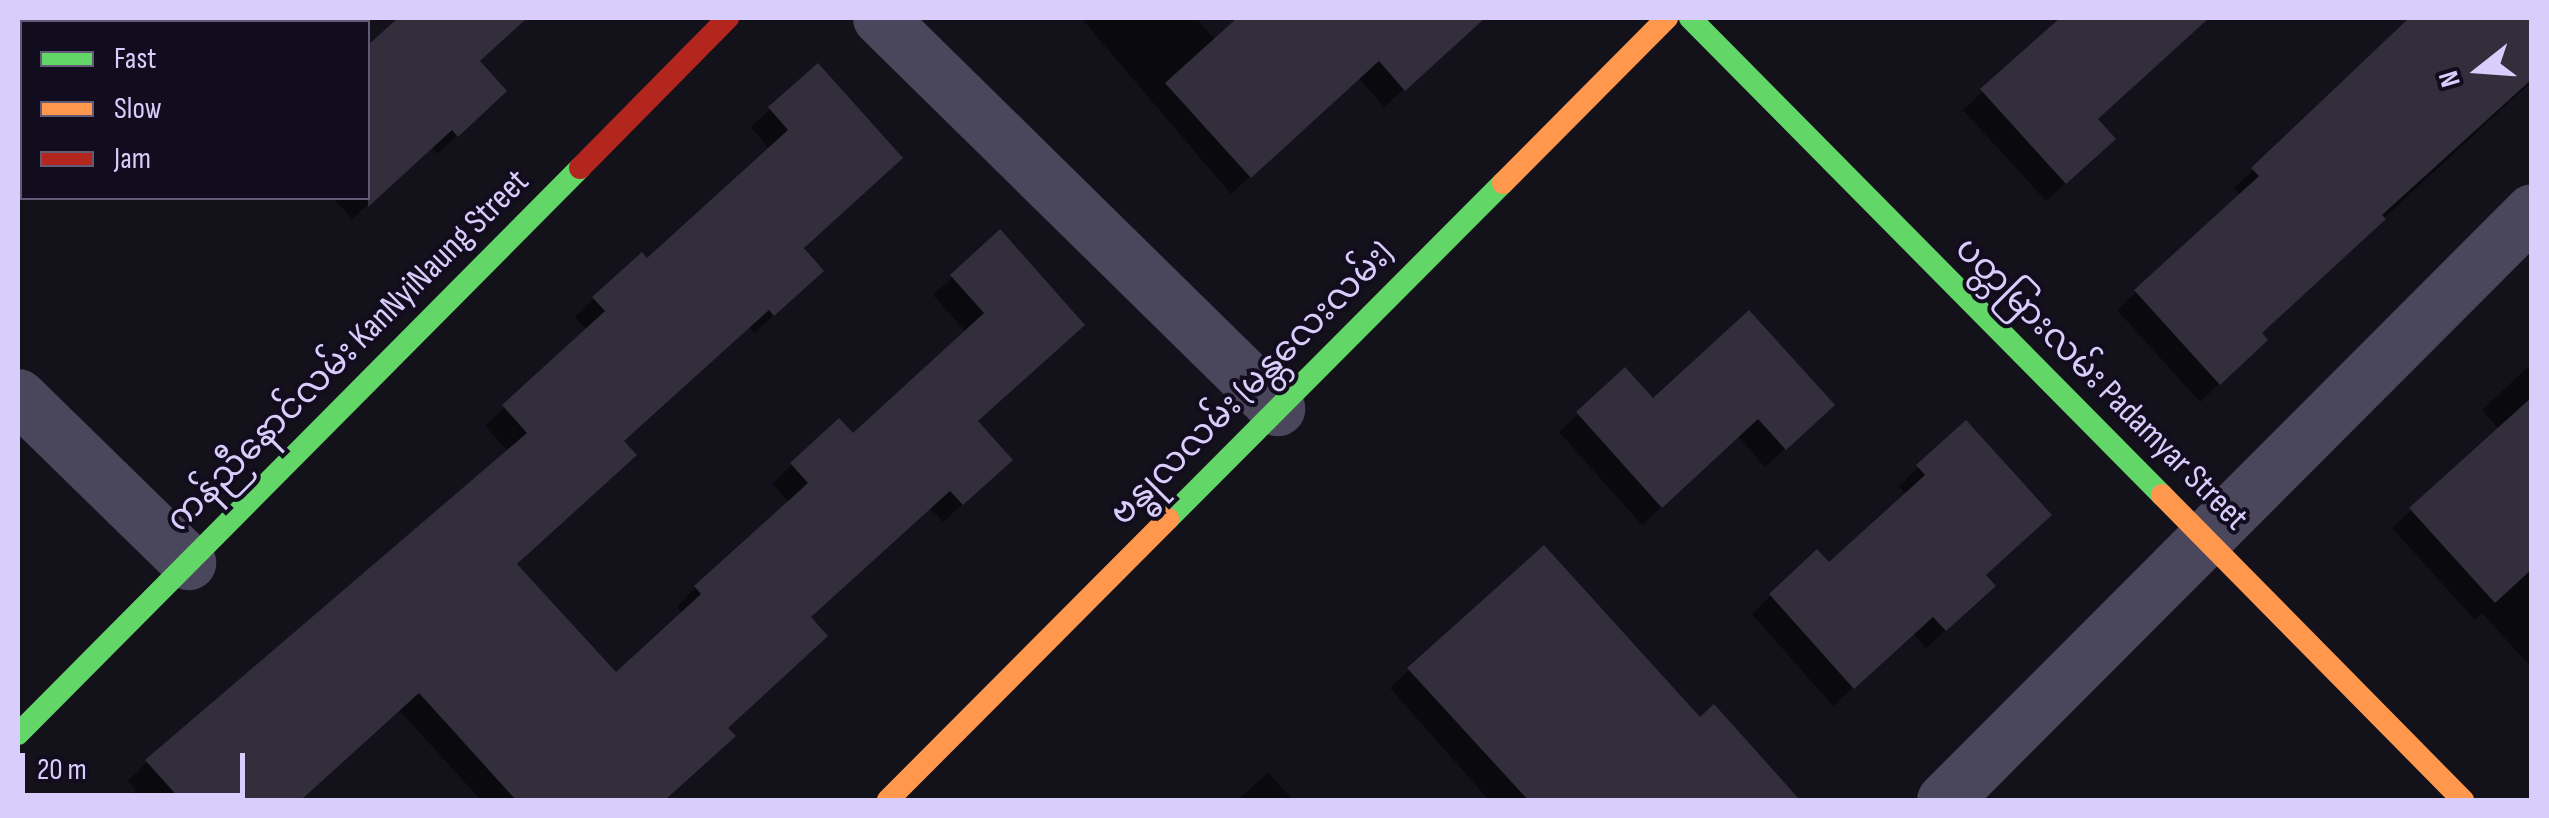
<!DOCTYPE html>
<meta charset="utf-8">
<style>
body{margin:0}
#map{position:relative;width:2549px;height:818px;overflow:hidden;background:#13111a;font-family:"Sofia Sans Condensed","Noto Sans Myanmar",sans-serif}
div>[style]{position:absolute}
.shadow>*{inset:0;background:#0007}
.building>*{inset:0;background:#322e3c}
.street>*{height:55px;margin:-27.5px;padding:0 27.5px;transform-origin:27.5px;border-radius:27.5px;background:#4a465b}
.fast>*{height:22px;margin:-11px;padding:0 11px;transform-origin:11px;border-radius:11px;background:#63d668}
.slow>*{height:22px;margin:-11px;padding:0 11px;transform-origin:11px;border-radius:11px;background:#ff974d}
.jam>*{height:22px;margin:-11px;padding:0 11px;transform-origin:11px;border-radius:11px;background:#b3261e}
span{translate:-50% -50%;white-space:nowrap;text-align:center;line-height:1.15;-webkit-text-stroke:8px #120d1e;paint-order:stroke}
.street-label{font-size:35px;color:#d9cdfc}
.frame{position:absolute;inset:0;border:20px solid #d9cdfc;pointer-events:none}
.legend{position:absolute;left:20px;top:20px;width:350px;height:180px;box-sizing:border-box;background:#120d1e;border:2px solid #625a77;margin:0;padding:12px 18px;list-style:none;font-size:30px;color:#d9cdfc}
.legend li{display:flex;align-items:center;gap:20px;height:50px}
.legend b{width:50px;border:2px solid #625a77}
.north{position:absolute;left:2429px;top:20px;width:100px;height:100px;-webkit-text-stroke:8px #120d1e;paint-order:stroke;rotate:253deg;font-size:28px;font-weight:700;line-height:40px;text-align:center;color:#d9cdfc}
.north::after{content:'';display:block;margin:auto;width:35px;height:45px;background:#d9cdfc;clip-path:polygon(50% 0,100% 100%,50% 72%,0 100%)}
.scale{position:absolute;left:20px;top:753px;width:225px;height:45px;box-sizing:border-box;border:5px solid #d9cdfc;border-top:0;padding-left:12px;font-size:30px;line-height:35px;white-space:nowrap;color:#d9cdfc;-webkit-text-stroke:8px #120d1e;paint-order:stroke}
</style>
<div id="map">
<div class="shadow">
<div style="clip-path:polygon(152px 18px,188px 18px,182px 22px)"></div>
<div style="clip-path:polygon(402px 18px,526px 18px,477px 62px,485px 110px,437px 154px,432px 147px,352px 219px,333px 198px,368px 198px,368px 49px)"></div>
<div style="clip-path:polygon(1081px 18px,1196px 18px,1241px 70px,1299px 18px,1483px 18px,1384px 107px,1359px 78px,1231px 194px)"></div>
<div style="clip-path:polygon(2063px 18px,2200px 22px,2095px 120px,2094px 158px,2046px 201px,1963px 110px)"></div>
<div style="clip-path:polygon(2413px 18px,2532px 18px,2532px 81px,2259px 334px,2246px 358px,2200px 402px,2117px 310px,2241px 196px,2234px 188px)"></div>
<div style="clip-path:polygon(817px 66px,802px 289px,754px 333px,749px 327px,621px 442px,515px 565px,616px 676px,683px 614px,677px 607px,695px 588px,790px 503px,773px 484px,791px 465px,839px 422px,852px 436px,967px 333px,933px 295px,1000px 233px,975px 422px,991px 479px,943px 522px,930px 508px,808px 618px,725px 728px,713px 755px,661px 800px,481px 800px,399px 710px,295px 800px,125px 800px,136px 790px,128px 781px,147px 762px,509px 452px,485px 426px,587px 330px,575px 317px,594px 298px,647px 262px,770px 150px,751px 127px)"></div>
<div style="clip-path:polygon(2532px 363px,2532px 668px,2482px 613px,2475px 620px,2392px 528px,2499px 429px,2482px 410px)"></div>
<div style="clip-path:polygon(1625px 370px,1653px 401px,1813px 423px,1765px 467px,1738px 436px,1642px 525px,1559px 432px)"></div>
<div style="clip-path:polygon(1966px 423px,1974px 604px,1926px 648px,1913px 633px,1833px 706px,1752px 614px,1770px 596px,1829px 566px,1907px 495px,1899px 486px)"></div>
<div style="clip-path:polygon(1409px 670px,1699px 720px,1796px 799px,1489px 800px,1390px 688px)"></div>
<div style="clip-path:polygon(1268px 773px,1293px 800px,1237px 800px)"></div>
</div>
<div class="building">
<div style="clip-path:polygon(398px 18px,527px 18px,480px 61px,507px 91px,458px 137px,452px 130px,368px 207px,368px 45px)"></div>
<div style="clip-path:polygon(1237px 18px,1485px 18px,1405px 91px,1379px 61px,1251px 178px,1165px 83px)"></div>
<div style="clip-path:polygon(2060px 18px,2209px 18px,2098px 119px,2116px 139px,2066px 184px,1980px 89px)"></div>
<div style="clip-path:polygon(2409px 18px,2532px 18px,2532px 79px,2382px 215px,2386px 219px,2262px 333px,2268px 340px,2220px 385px,2134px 290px,2259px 176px,2251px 168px)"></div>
<div style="clip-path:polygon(818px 63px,903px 158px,804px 248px,824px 271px,774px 316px,769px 310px,624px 441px,637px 455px,517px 564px,616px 672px,701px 594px,694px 586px,808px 483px,790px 463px,839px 418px,853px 433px,984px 313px,950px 275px,1000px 229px,1085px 325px,978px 421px,1013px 460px,963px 505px,950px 491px,811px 617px,828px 636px,728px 728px,736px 736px,665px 800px,516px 800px,419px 693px,301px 800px,181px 800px,145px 760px,527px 433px,502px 405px,605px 311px,592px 297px,642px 252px,647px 258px,788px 130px,768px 107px)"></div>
<div style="clip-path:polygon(1749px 310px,1835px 405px,1786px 450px,1758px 419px,1662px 508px,1576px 412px,1625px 367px,1653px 398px)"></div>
<div style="clip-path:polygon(2532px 397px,2532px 569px,2495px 603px,2409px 508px)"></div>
<div style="clip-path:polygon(1966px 420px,2052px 515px,1986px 575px,1996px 586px,1946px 631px,1933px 617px,1854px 689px,1769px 594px,1817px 549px,1829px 562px,1925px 475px,1916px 465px)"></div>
<div style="clip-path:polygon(1544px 545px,1700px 717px,1714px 704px,1800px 800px,1528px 800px,1407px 668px)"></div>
</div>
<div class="street">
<div style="left:880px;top:18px;width:557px;rotate:44.49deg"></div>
<div style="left:18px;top:396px;width:238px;rotate:44.3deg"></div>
<div style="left:1944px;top:800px;width:832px;rotate:-45.05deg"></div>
</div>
<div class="fast">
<div style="left:1690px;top:18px;width:671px;rotate:45.3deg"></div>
<div style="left:1168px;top:519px;width:474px;rotate:-45.1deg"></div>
<div style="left:18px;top:734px;width:798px;rotate:-45.2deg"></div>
</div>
<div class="slow">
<div style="left:1503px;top:183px;width:233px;rotate:-45.2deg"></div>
<div style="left:2162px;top:495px;width:429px;rotate:45.4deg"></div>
<div style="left:888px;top:800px;width:397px;rotate:-45.1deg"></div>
</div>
<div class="jam">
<div style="left:580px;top:168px;width:211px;rotate:-45.4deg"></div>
</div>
<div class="street-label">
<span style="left:348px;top:351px;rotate:-45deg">ကန်ညီနောင်လမ်း KanNyiNaung Street</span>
<span style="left:1252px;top:384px;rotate:-45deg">ဗန္ဓုလလမ်း (မန္တလေးလမ်း)</span>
<span style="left:2101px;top:384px;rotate:45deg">ပတ္တမြားလမ်း Padamyar Street</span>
</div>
<div class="frame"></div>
<ul class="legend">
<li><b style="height:12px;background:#63d668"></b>Fast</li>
<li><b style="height:12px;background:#ff974d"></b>Slow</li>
<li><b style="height:12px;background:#b3261e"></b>Jam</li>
</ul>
<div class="north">N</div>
<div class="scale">20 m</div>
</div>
